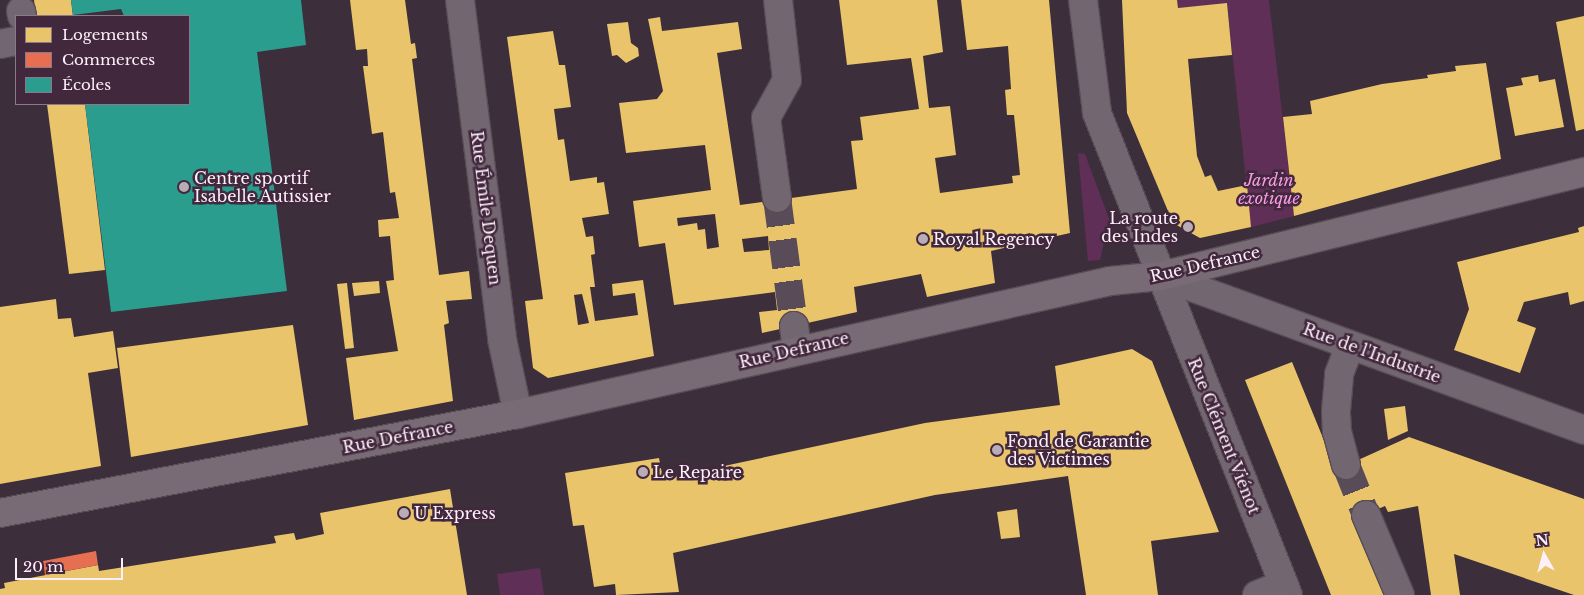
<!DOCTYPE html>
<meta charset="utf-8">
<style>
body{margin:0}
#map{position:relative;width:1584px;height:595px;overflow:hidden;background:#3c2e3a;font-family:"Libre Baskerville",serif}
div>[style]{position:absolute}
.green>*{inset:0;background:#602f57}
.homes>*{inset:0;background:#e9c46a}
.shops>*{inset:0;background:#e76f51}
.schools>*{inset:0;background:#2a9d8f}
.minor-tunnel>*{height:28px;margin-top:-14px;transform-origin:0;background:repeating-linear-gradient(90deg,#594b57 0 28px,transparent 0 42px)}
.roads{filter:drop-shadow(1px 0 #574b54) drop-shadow(-1px 0 #574b54) drop-shadow(0 1px #574b54) drop-shadow(0 -1px #574b54)}
.minor>*{height:28px;margin:-14px;padding:0 14px;transform-origin:14px;border-radius:14px;background:#726670}
.major>*{height:28px;margin:-14px;padding:0 14px;transform-origin:14px;border-radius:14px;background:#786b76}
.dots>*{width:14px;height:14px;translate:-50% -50%;box-sizing:border-box;border:2px solid #42283d;border-radius:50%}
span{translate:-50% -50%;white-space:nowrap;text-align:center;line-height:1.15;-webkit-text-stroke:5px #42283d;paint-order:stroke}
.poi-label{font-size:16px;color:#fef0fa}
.left{translate:0 -50%;text-align:left}
.right{translate:-100% -50%;text-align:right}
.park-label{font-size:16px;color:#fb9be8;font-style:italic}
.street-label{font-size:16px;color:#fef0fa}
.legend{position:absolute;left:15px;top:15px;width:175px;height:90px;box-sizing:border-box;background:#42283d;border:1px solid #8d7889;margin:0;padding:6px 9px;list-style:none;font-size:15px;color:#fef0fa}
.legend li{display:flex;align-items:center;gap:10px;height:25px}
.legend b{width:25px;border:1px solid #8d7889}
.north{position:absolute;left:1519px;top:530px;width:50px;height:50px;-webkit-text-stroke:4px #42283d;paint-order:stroke;rotate:353deg;font-size:14px;font-weight:700;line-height:20px;text-align:center;color:#fef0fa}
.north::after{content:'';display:block;margin:auto;width:18px;height:22px;background:#fef0fa;clip-path:polygon(50% 0,100% 100%,50% 72%,0 100%)}
.scale{position:absolute;left:15px;top:558px;width:108px;height:22px;box-sizing:border-box;border:2px solid #fef0fa;border-top:0;padding-left:6px;font-size:15px;line-height:18px;white-space:nowrap;color:#fef0fa;-webkit-text-stroke:4px #42283d;paint-order:stroke}
</style>
<div id="map">
<div class="green">
<div style="clip-path:polygon(1177px 0,1269px 0,1294px 216px,1251px 227px,1227px 4px,1178px 8px)"></div>
<div style="clip-path:polygon(1078px 153px,1085px 154px,1114px 232px,1104px 242px,1100px 260px,1088px 261px)"></div>
<div style="clip-path:polygon(540px 568px,544px 595px,500px 595px,497px 574px)"></div>
</div>
<div class="homes">
<div style="clip-path:polygon(34px 0,71px 0,73px 16px,36px 16px)"></div>
<div style="clip-path:polygon(350px 0,405px 0,411px 44px,415px 43px,417px 58px,412px 59px,439px 275px,469px 271px,472px 299px,446px 301px,449px 323px,444px 325px,453px 401px,354px 420px,346px 358px,398px 351px,386px 281px,394px 280px,390px 236px,379px 237px,378px 220px,399px 218px,395px 192px,390px 193px,383px 132px,372px 134px,363px 66px,368px 66px,367px 49px,356px 50px)"></div>
<div style="clip-path:polygon(evenodd,839px 0,937px 0,943px 52px,923px 56px,929px 108px,950px 106px,956px 155px,935px 158px,940px 193px,1013px 183px,1012px 176px,1020px 175px,1014px 115px,1007px 115px,1005px 90px,1011px 89px,1008px 46px,967px 50px,961px 0,1049px 0,1070px 233px,991px 251px,995px 283px,927px 297px,921px 274px,854px 287px,857px 312px,762px 333px,759px 312px,777px 310px,775px 292px,674px 305px,665px 243px,639px 247px,633px 201px,711px 190px,705px 145px,626px 153px,619px 103px,657px 99px,663px 91px,648px 19px,660px 17px,662px 31px,738px 22px,742px 49px,717px 53px,740px 205px,857px 189px,851px 141px,863px 140px,860px 117px,919px 109px,911px 58px,847px 65px,839px 0,715px 214px,719px 247px,707px 249px,705px 229px,698px 230px,697px 223px,678px 226px,677px 218px,715px 214px,839px 0,768px 236px,769px 250px,744px 252px,742px 239px,768px 236px)"></div>
<div style="clip-path:polygon(1122px 0,1177px 0,1178px 8px,1227px 3px,1232px 55px,1188px 59px,1197px 156px,1205px 177px,1211px 175px,1218px 191px,1247px 185px,1251px 227px,1200px 238px,1173px 223px,1127px 113px)"></div>
<div style="clip-path:polygon(1584px 16px,1584px 129px,1576px 131px,1556px 22px)"></div>
<div style="clip-path:polygon(628px 22px,631px 43px,638px 48px,639px 56px,626px 63px,617px 55px,612px 56px,607px 24px)"></div>
<div style="clip-path:polygon(evenodd,553px 31px,559px 65px,565px 65px,571px 107px,554px 109px,558px 140px,564px 139px,570px 181px,597px 177px,597px 183px,604px 182px,609px 214px,582px 218px,586px 237px,593px 236px,595px 254px,591px 255px,595px 287px,590px 287px,595px 321px,638px 315px,635px 293px,613px 296px,612px 284px,643px 280px,654px 356px,548px 378px,533px 368px,525px 301px,543px 299px,507px 37px,553px 31px,582px 294px,589px 323px,578px 325px,574px 295px,582px 294px)"></div>
<div style="clip-path:polygon(1486px 63px,1501px 159px,1294px 216px,1283px 117px,1312px 114px,1310px 101px,1382px 84px,1428px 78px,1427px 75px,1456px 71px,1455px 66px)"></div>
<div style="clip-path:polygon(1538px 75px,1539px 82px,1555px 79px,1564px 127px,1515px 136px,1506px 88px,1523px 85px,1521px 78px)"></div>
<div style="clip-path:polygon(47px 104px,85px 104px,105px 270px,69px 274px)"></div>
<div style="clip-path:polygon(1584px 226px,1584px 301px,1570px 305px,1568px 292px,1524px 302px,1517px 321px,1536px 328px,1520px 373px,1454px 350px,1469px 309px,1457px 262px,1579px 232px,1578px 228px)"></div>
<div style="clip-path:polygon(379px 281px,380px 293px,354px 296px,352px 283px)"></div>
<div style="clip-path:polygon(347px 283px,354px 348px,345px 349px,337px 284px)"></div>
<div style="clip-path:polygon(56px 299px,58px 319px,71px 318px,74px 337px,113px 331px,118px 368px,88px 373px,101px 466px,0 484px,0 307px)"></div>
<div style="clip-path:polygon(293px 325px,308px 425px,131px 457px,117px 348px)"></div>
<div style="clip-path:polygon(1132px 349px,1152px 361px,1219px 532px,1151px 541px,1158px 595px,1086px 595px,1068px 476px,935px 495px,673px 553px,679px 592px,616px 595px,615px 584px,594px 587px,584px 525px,573px 526px,565px 473px,659px 458px,663px 479px,925px 423px,1060px 405px,1055px 366px)"></div>
<div style="clip-path:polygon(1292px 362px,1336px 470px,1409px 437px,1584px 499px,1584px 595px,1574px 595px,1454px 554px,1460px 595px,1431px 595px,1418px 506px,1388px 512px,1385px 506px,1355px 519px,1386px 595px,1331px 595px,1245px 380px)"></div>
<div style="clip-path:polygon(1405px 406px,1408px 431px,1388px 440px,1384px 409px)"></div>
<div style="clip-path:polygon(450px 489px,467px 595px,0 595px,0 589px,5px 588px,4px 583px,98px 565px,99px 571px,276px 543px,274px 536px,294px 533px,296px 540px,324px 534px,320px 513px)"></div>
<div style="clip-path:polygon(1017px 509px,1020px 537px,1001px 539px,997px 512px)"></div>
</div>
<div class="shops">
<div style="clip-path:polygon(96px 551px,98px 565px,45px 575px,43px 561px)"></div>
</div>
<div class="schools">
<div style="clip-path:polygon(71px 0,301px 0,306px 45px,257px 52px,287px 291px,111px 312px,85px 104px,189px 104px,189px 16px,124px 16px,121px 9px,73px 15px)"></div>
</div>
<div class="minor-tunnel">
<div style="left:777px;top:198px;width:129px;rotate:82.4deg"></div>
<div style="left:1346px;top:465px;width:54px;rotate:68.2deg"></div>
</div>
<div class="roads">
<div class="minor">
<div style="left:460px;top:0;width:342px;rotate:82.9deg"></div>
<div style="left:502px;top:339px;width:77px;rotate:78deg"></div>
<div style="left:1083px;top:0;width:114px;rotate:82.9deg"></div>
<div style="left:1097px;top:113px;width:518px;rotate:68.38deg"></div>
<div style="left:21px;top:11px;width:5px;rotate:79deg"></div>
<div style="left:0;top:44px;width:16px;rotate:-11deg"></div>
<div style="left:777px;top:198px;width:81px;rotate:-97.8deg"></div>
<div style="left:766px;top:118px;width:43px;rotate:-61.1deg"></div>
<div style="left:787px;top:80px;width:81px;rotate:-96.4deg"></div>
<div style="left:1161px;top:276px;width:450px;rotate:20deg"></div>
<div style="left:794px;top:326px;width:23px;rotate:83deg"></div>
<div style="left:1346px;top:465px;width:34px;rotate:-105deg"></div>
<div style="left:1337px;top:432px;width:21px;rotate:-93deg"></div>
<div style="left:1336px;top:411px;width:37px;rotate:-85deg"></div>
<div style="left:1339px;top:374px;width:31px;rotate:-69deg"></div>
<div style="left:1366px;top:515px;width:87px;rotate:67deg"></div>
<div style="left:1257px;top:595px;width:29px;rotate:-22deg"></div>
</div>
<div class="major">
<div style="left:0;top:513px;width:527px;rotate:-10.82deg"></div>
<div style="left:518px;top:414px;width:607px;rotate:-12.66deg"></div>
<div style="left:1110px;top:281px;width:51px;rotate:-5.6deg"></div>
<div style="left:1161px;top:276px;width:436px;rotate:-13.8deg"></div>
</div>
</div>
<div class="dots">
<div style="left:184px;top:187px;background:#baacb7"></div>
<div style="left:1188px;top:227px;background:#baacb7"></div>
<div style="left:923px;top:239px;background:#baacb7"></div>
<div style="left:997px;top:450px;background:#baacb7"></div>
<div style="left:643px;top:472px;background:#baacb7"></div>
<div style="left:404px;top:513px;background:#baacb7"></div>
</div>
<div class="poi-label">
<span class="left" style="left:194px;top:187px">Centre sportif<br>Isabelle Autissier</span>
<span class="right" style="left:1178px;top:227px">La route<br>des Indes</span>
<span class="left" style="left:933px;top:239px">Royal Regency</span>
<span class="left" style="left:1007px;top:450px">Fond de Garantie<br>des Victimes</span>
<span class="left" style="left:653px;top:472px">Le Repaire</span>
<span class="left" style="left:414px;top:513px">U Express</span>
</div>
<div class="park-label">
<span style="left:1269px;top:189px">Jardin<br>exotique</span>
</div>
<div class="street-label">
<span style="left:486px;top:208px;rotate:83deg">Rue Émile Dequen</span>
<span style="left:1205px;top:264px;rotate:-13deg">Rue Defrance</span>
<span style="left:794px;top:350px;rotate:-13deg">Rue Defrance</span>
<span style="left:1372px;top:353px;rotate:20deg">Rue de l'Industrie</span>
<span style="left:1224px;top:436px;rotate:68deg">Rue Clément Viénot</span>
<span style="left:398px;top:437px;rotate:-11deg">Rue Defrance</span>
</div>
<ul class="legend">
<li><b style="height:14px;background:#e9c46a"></b>Logements</li>
<li><b style="height:14px;background:#e76f51"></b>Commerces</li>
<li><b style="height:14px;background:#2a9d8f"></b>Écoles</li>
</ul>
<div class="north">N</div>
<div class="scale">20 m</div>
</div>
